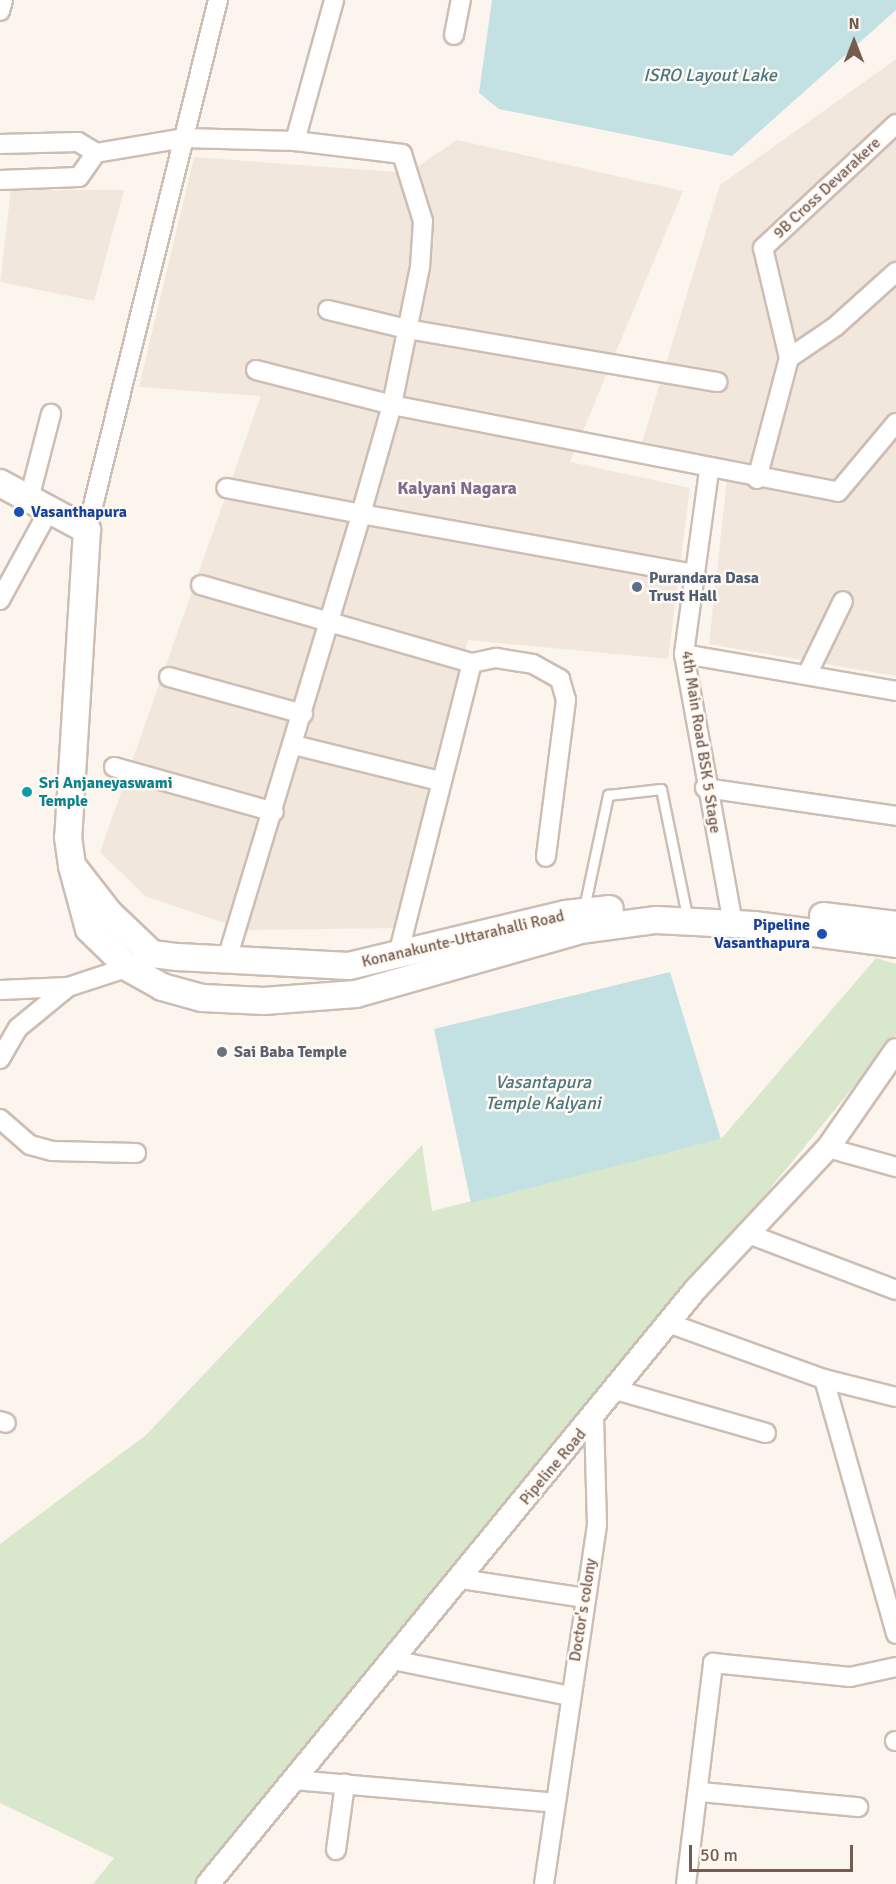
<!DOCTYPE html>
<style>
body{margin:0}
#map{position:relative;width:896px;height:1884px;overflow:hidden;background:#fbf5ed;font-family:Signika,sans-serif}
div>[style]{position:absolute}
.residential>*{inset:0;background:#f2e7dc}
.green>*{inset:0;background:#d9e8cc}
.water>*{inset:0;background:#c3e0e3}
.roads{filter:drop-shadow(2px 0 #cdbdb3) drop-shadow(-2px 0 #cdbdb3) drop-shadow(0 2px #cdbdb3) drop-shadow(0 -2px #cdbdb3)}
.service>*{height:9px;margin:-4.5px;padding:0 4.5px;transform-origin:4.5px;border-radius:4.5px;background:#fff}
.minor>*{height:18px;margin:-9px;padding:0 9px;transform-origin:9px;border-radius:9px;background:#fff}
.tertiary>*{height:22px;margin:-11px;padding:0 11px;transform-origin:11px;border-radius:11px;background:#fff}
.secondary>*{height:26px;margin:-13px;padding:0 13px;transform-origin:13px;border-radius:13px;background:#fff}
.dots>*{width:16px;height:16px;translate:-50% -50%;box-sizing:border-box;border:3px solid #fef9f3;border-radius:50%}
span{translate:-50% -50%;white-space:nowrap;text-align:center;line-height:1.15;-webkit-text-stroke:5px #fef9f3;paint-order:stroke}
.street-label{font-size:16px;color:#745c51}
.transit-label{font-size:16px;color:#164399;font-weight:700}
.left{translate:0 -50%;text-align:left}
.right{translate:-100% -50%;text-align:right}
.service-label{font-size:16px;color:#4e5e75;font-weight:700}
.culture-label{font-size:16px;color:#0d838f;font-weight:700}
.worship-label{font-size:16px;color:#5b616d;font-weight:700}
.water-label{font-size:18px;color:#4a787e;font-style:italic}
.neighbourhood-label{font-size:18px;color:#816a8f;font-weight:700}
.north{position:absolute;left:824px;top:12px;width:60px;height:60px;-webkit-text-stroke:4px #fef9f3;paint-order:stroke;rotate:0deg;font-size:16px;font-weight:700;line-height:24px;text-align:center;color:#745c51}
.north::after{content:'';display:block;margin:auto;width:21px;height:27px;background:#745c51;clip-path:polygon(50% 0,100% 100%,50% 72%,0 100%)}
.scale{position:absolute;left:689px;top:1845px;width:164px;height:27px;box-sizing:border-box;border:3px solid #745c51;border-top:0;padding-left:8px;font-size:18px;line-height:21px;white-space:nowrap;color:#745c51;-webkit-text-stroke:4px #fef9f3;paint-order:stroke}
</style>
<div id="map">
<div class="residential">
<div style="clip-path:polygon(896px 59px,896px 676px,709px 644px,729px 461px,641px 446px,720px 185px)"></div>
<div style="clip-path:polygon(457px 140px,683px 191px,570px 462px,690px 488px,668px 659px,468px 640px,398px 928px,245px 930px,145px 896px,100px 852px,261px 396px,139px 387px,194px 157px,408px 173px)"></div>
<div style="clip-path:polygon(11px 190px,124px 190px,94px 301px,0 282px)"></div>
</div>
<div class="green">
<div style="clip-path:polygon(876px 958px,896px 964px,896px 1035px,200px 1884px,93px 1884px,114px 1858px,0 1803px,0 1544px,146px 1435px,422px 1145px,432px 1211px,721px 1139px)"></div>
</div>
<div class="water">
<div style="clip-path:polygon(492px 0,896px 0,896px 10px,732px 156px,499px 109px,479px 93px)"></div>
<div style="clip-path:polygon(670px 972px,721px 1139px,471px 1203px,434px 1029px)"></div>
</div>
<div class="roads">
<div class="service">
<div style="left:584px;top:908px;width:116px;rotate:-78deg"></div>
<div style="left:608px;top:795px;width:53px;rotate:-6.5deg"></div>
<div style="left:661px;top:789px;width:134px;rotate:78.4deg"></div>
</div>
<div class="minor">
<div style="left:0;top:11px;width:11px;rotate:-75deg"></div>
<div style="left:454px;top:35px;width:36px;rotate:-79deg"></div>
<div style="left:295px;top:141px;width:146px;rotate:-74.5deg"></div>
<div style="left:0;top:144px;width:78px;rotate:-1.5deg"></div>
<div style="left:78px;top:142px;width:21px;rotate:31deg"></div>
<div style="left:96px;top:153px;width:89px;rotate:-9.7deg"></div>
<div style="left:184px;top:138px;width:111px;rotate:1.5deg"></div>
<div style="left:295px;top:141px;width:108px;rotate:6.9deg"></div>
<div style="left:402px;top:154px;width:70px;rotate:72.6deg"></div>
<div style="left:423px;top:221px;width:46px;rotate:93.7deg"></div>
<div style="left:420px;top:267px;width:141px;rotate:101.5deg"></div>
<div style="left:392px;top:405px;width:113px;rotate:105.9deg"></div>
<div style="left:361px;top:514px;width:137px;rotate:-169.1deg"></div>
<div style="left:0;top:180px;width:79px;rotate:-2.2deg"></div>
<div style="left:79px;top:177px;width:29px;rotate:-55deg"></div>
<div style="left:328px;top:310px;width:81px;rotate:13.5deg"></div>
<div style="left:407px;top:329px;width:315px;rotate:9.7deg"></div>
<div style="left:789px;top:358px;width:113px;rotate:-103.3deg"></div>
<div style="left:763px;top:248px;width:182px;rotate:-43deg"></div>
<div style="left:256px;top:370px;width:140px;rotate:14.4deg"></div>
<div style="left:392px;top:405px;width:454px;rotate:11deg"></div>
<div style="left:838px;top:492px;width:90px;rotate:-50deg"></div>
<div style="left:709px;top:471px;width:185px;rotate:97.8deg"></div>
<div style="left:684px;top:654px;width:273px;rotate:79.7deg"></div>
<div style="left:757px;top:479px;width:125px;rotate:-75.2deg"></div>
<div style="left:789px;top:358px;width:57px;rotate:-34.2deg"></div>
<div style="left:836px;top:326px;width:81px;rotate:-42deg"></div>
<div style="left:29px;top:499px;width:88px;rotate:-75.5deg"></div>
<div style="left:87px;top:530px;width:546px;rotate:-76.12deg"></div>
<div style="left:201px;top:585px;width:282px;rotate:16.1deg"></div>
<div style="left:0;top:600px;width:102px;rotate:-61.4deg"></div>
<div style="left:684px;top:654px;width:215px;rotate:9.9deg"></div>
<div style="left:807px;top:675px;width:82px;rotate:-64.1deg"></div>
<div style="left:169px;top:677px;width:139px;rotate:15.4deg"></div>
<div style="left:294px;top:745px;width:150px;rotate:13.9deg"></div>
<div style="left:114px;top:767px;width:166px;rotate:15.7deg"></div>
<div style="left:705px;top:788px;width:193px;rotate:8.3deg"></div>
<div style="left:398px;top:955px;width:301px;rotate:-75.8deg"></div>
<div style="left:472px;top:663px;width:25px;rotate:-12deg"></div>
<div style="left:496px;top:658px;width:37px;rotate:9deg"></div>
<div style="left:533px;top:664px;width:31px;rotate:29deg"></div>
<div style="left:560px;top:679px;width:22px;rotate:74deg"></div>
<div style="left:566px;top:700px;width:158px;rotate:97.3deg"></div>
<div style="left:227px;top:959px;width:465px;rotate:-73.2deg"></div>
<div style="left:361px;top:514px;width:340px;rotate:10.2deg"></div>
<div style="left:0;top:990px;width:68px;rotate:-2.5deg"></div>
<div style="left:0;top:1059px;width:36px;rotate:-60deg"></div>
<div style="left:18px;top:1028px;width:65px;rotate:-39.4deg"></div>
<div style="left:68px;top:987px;width:74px;rotate:-18.2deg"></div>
<div style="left:0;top:1119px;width:40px;rotate:41deg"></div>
<div style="left:30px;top:1145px;width:23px;rotate:15deg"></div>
<div style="left:52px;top:1151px;width:84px;rotate:1.4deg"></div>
<div style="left:828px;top:1148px;width:71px;rotate:15.6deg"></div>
<div style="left:746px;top:1233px;width:160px;rotate:20.8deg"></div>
<div style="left:671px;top:1324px;width:163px;rotate:19.8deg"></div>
<div style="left:824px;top:1379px;width:265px;rotate:74.2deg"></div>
<div style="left:824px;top:1379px;width:74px;rotate:14deg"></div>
<div style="left:616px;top:1390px;width:156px;rotate:16deg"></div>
<div style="left:0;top:1421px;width:6px;rotate:18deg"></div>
<div style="left:461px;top:1579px;width:125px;rotate:8.7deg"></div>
<div style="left:393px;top:1660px;width:181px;rotate:11.5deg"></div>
<div style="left:895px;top:1741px;width:1px"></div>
<div style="left:294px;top:1780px;width:262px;rotate:5deg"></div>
<div style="left:701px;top:1792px;width:158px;rotate:5.5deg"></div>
<div style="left:336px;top:1850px;width:67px;rotate:-82.2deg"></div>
<div style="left:544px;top:1884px;width:363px;rotate:-81.6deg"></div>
<div style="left:597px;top:1525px;width:108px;rotate:-91.6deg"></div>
<div style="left:686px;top:1884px;width:223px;rotate:-83deg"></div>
<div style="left:713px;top:1663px;width:138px;rotate:5.8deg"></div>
<div style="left:850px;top:1677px;width:47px;rotate:-12.3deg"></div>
</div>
<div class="tertiary">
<div style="left:208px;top:1884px;width:768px;rotate:-50.65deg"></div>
<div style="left:695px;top:1290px;width:195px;rotate:-46.9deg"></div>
<div style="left:828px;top:1148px;width:119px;rotate:-55.2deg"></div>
</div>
<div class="secondary">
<div style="left:0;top:483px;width:99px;rotate:28.4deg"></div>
<div style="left:87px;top:530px;width:308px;rotate:93.5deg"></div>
<div style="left:68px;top:837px;width:29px;rotate:82deg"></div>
<div style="left:72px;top:866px;width:65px;rotate:74.9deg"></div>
<div style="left:89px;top:929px;width:57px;rotate:44.3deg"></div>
<div style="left:130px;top:969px;width:37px;rotate:29deg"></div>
<div style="left:162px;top:987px;width:41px;rotate:15.4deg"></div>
<div style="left:202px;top:998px;width:62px;rotate:2.8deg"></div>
<div style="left:264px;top:1001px;width:92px;rotate:-4.4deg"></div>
<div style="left:356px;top:994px;width:233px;rotate:-15.9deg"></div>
<div style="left:580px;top:930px;width:77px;rotate:-7.5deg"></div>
<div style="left:656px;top:920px;width:98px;rotate:2.9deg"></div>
<div style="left:754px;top:925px;width:143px;rotate:7.6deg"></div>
<div style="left:74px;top:868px;width:57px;rotate:52.1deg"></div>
<div style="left:109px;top:913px;width:59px;rotate:43.6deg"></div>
<div style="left:152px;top:954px;width:26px;rotate:7deg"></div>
<div style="left:178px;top:957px;width:171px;rotate:3deg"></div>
<div style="left:349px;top:966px;width:223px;rotate:-13.5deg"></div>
<div style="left:566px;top:914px;width:44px;rotate:-6.5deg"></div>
<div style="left:823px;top:916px;width:74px;rotate:7deg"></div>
</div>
</div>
<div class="dots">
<div style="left:19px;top:512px;background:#1a4fb4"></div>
<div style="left:637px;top:587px;background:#5c6f8a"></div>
<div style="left:27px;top:792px;background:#0f9aa8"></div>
<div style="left:822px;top:934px;background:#1a4fb4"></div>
<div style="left:222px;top:1052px;background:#6b7280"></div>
</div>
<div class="street-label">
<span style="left:827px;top:188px;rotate:-43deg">9B Cross Devarakere</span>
<span style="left:701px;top:742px;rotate:81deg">4th Main Road BSK 5 Stage</span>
<span style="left:463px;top:939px;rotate:-13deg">Konanakunte-Uttarahalli Road</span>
<span style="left:553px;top:1467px;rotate:-50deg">Pipeline Road</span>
<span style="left:583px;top:1610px;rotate:-81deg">Doctor's colony</span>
</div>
<div class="transit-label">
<span class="left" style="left:31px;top:512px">Vasanthapura</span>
<span class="right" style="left:810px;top:934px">Pipeline<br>Vasanthapura</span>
</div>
<div class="service-label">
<span class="left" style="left:649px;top:587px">Purandara Dasa<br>Trust Hall</span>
</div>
<div class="culture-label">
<span class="left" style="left:39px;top:792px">Sri Anjaneyaswami<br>Temple</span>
</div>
<div class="worship-label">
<span class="left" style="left:234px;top:1052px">Sai Baba Temple</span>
</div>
<div class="water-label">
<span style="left:710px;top:75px">ISRO Layout Lake</span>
<span style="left:543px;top:1093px">Vasantapura<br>Temple Kalyani</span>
</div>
<div class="neighbourhood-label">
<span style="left:457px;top:488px">Kalyani Nagara</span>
</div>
<div class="north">N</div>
<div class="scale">50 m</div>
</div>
